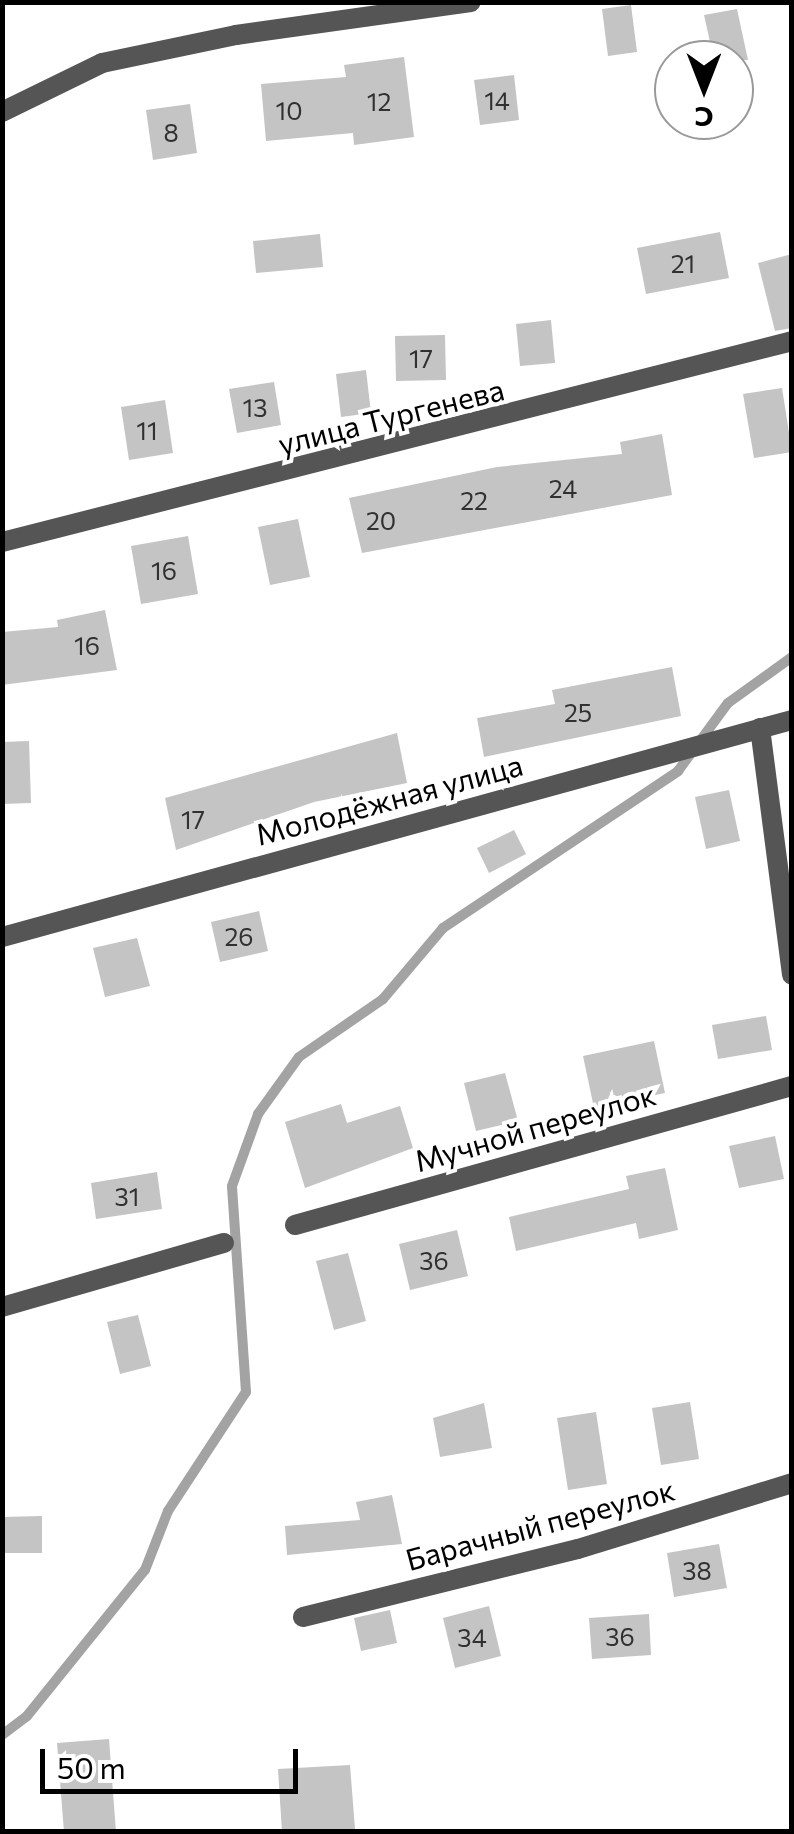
<!DOCTYPE html>
<meta charset="utf-8">
<style>
body{margin:0}
#map{position:relative;width:794px;height:1834px;overflow:hidden;background:#fff;font-family:Commissioner,sans-serif}
div>[style]{position:absolute}
.stream>*{height:10px;margin:-5px;padding:0 5px;transform-origin:5px;border-radius:5px;background:#a3a3a3}
.building>*{inset:0;background:#c4c4c4}
.lane>*{height:20px;margin:-10px;padding:0 10px;transform-origin:10px;border-radius:10px;background:#555}
.street>*{height:20px;margin:-10px;padding:0 10px;transform-origin:10px;border-radius:10px;background:#555}
span{translate:-50% -50%;white-space:nowrap;text-align:center;line-height:1.15;-webkit-text-stroke:8px #fff;paint-order:stroke}
.number-label{font-size:25px;color:#313131}
.number-label span{-webkit-text-stroke-width:0}
.street-label{font-size:30px;color:#000}
.frame{position:absolute;inset:0;border:5px solid #000;pointer-events:none}
.north{position:absolute;left:654px;top:40px;width:100px;height:100px;box-sizing:border-box;background:#fff;border:2px solid #999;border-radius:50%;rotate:180deg;font-size:28px;font-weight:700;line-height:40px;text-align:center;color:#000}
.north::after{content:'';display:block;margin:auto;width:35px;height:45px;background:#000;clip-path:polygon(50% 0,100% 100%,50% 72%,0 100%)}
.scale{position:absolute;left:40px;top:1749px;width:258px;height:45px;box-sizing:border-box;border:5px solid #000;border-top:0;padding-left:12px;font-size:30px;line-height:35px;white-space:nowrap;color:#000;-webkit-text-stroke:8px #fff;paint-order:stroke}
</style>
<div id="map">
<div class="stream">
<div style="left:2px;top:1735px;width:31px;rotate:-37deg"></div>
<div style="left:27px;top:1716px;width:188px;rotate:-51.1deg"></div>
<div style="left:145px;top:1570px;width:63px;rotate:-68.7deg"></div>
<div style="left:168px;top:1511px;width:142px;rotate:-56.8deg"></div>
<div style="left:246px;top:1392px;width:206px;rotate:-93.9deg"></div>
<div style="left:232px;top:1186px;width:77px;rotate:-70.1deg"></div>
<div style="left:258px;top:1114px;width:70px;rotate:-54.3deg"></div>
<div style="left:299px;top:1057px;width:102px;rotate:-34.6deg"></div>
<div style="left:383px;top:999px;width:93px;rotate:-49.8deg"></div>
<div style="left:443px;top:928px;width:283px;rotate:-33.7deg"></div>
<div style="left:678px;top:771px;width:84px;rotate:-53.7deg"></div>
<div style="left:728px;top:703px;width:79px;rotate:-35.7deg"></div>
</div>
<div class="building">
<div style="clip-path:polygon(631px 5px,637px 52px,608px 56px,602px 9px)"></div>
<div style="clip-path:polygon(737px 9px,748px 60px,714px 60px,704px 15px)"></div>
<div style="clip-path:polygon(404px 57px,414px 137px,354px 145px,353px 133px,266px 141px,261px 84px,346px 77px,344px 65px)"></div>
<div style="clip-path:polygon(514px 75px,519px 120px,480px 125px,474px 80px)"></div>
<div style="clip-path:polygon(190px 104px,197px 153px,153px 160px,146px 110px)"></div>
<div style="clip-path:polygon(720px 232px,729px 278px,646px 294px,637px 248px)"></div>
<div style="clip-path:polygon(320px 234px,323px 267px,256px 273px,253px 241px)"></div>
<div style="clip-path:polygon(792px 254px,792px 328px,775px 331px,758px 263px)"></div>
<div style="clip-path:polygon(551px 320px,555px 363px,520px 366px,516px 324px)"></div>
<div style="clip-path:polygon(445px 335px,446px 380px,396px 381px,395px 336px)"></div>
<div style="clip-path:polygon(366px 370px,371px 413px,341px 417px,336px 374px)"></div>
<div style="clip-path:polygon(274px 382px,281px 425px,237px 433px,229px 389px)"></div>
<div style="clip-path:polygon(782px 388px,792px 452px,754px 458px,743px 394px)"></div>
<div style="clip-path:polygon(165px 400px,173px 453px,129px 460px,121px 407px)"></div>
<div style="clip-path:polygon(662px 434px,672px 495px,362px 553px,349px 498px,497px 467px,622px 454px,620px 442px)"></div>
<div style="clip-path:polygon(298px 519px,310px 577px,270px 585px,258px 527px)"></div>
<div style="clip-path:polygon(188px 536px,198px 594px,141px 604px,131px 546px)"></div>
<div style="clip-path:polygon(105px 610px,117px 670px,2px 685px,2px 632px,58px 627px,57px 620px)"></div>
<div style="clip-path:polygon(672px 667px,681px 716px,484px 757px,477px 718px,555px 704px,552px 690px)"></div>
<div style="clip-path:polygon(397px 733px,407px 783px,314px 802px,176px 850px,165px 798px)"></div>
<div style="clip-path:polygon(29px 741px,31px 803px,2px 804px,2px 742px)"></div>
<div style="clip-path:polygon(729px 790px,740px 841px,706px 849px,695px 797px)"></div>
<div style="clip-path:polygon(514px 830px,526px 854px,489px 873px,477px 848px)"></div>
<div style="clip-path:polygon(259px 911px,268px 951px,220px 962px,211px 922px)"></div>
<div style="clip-path:polygon(137px 938px,150px 986px,105px 997px,93px 948px)"></div>
<div style="clip-path:polygon(766px 1016px,772px 1050px,718px 1059px,712px 1025px)"></div>
<div style="clip-path:polygon(654px 1041px,665px 1093px,594px 1108px,583px 1056px)"></div>
<div style="clip-path:polygon(505px 1073px,518px 1121px,476px 1131px,464px 1083px)"></div>
<div style="clip-path:polygon(341px 1104px,347px 1123px,400px 1106px,413px 1148px,305px 1188px,285px 1122px)"></div>
<div style="clip-path:polygon(775px 1136px,784px 1179px,739px 1188px,729px 1146px)"></div>
<div style="clip-path:polygon(665px 1168px,678px 1230px,639px 1239px,636px 1223px,516px 1251px,509px 1217px,629px 1189px,626px 1176px)"></div>
<div style="clip-path:polygon(157px 1172px,162px 1209px,96px 1219px,91px 1183px)"></div>
<div style="clip-path:polygon(457px 1230px,468px 1276px,410px 1290px,399px 1244px)"></div>
<div style="clip-path:polygon(348px 1253px,366px 1321px,334px 1330px,316px 1261px)"></div>
<div style="clip-path:polygon(138px 1315px,151px 1366px,120px 1374px,107px 1322px)"></div>
<div style="clip-path:polygon(690px 1402px,699px 1459px,661px 1465px,652px 1408px)"></div>
<div style="clip-path:polygon(484px 1403px,492px 1448px,440px 1457px,433px 1418px)"></div>
<div style="clip-path:polygon(596px 1412px,607px 1484px,568px 1490px,557px 1418px)"></div>
<div style="clip-path:polygon(392px 1495px,402px 1544px,287px 1555px,285px 1526px,360px 1520px,356px 1502px)"></div>
<div style="clip-path:polygon(42px 1516px,42px 1553px,2px 1553px,2px 1517px)"></div>
<div style="clip-path:polygon(719px 1544px,727px 1588px,674px 1597px,667px 1553px)"></div>
<div style="clip-path:polygon(489px 1606px,501px 1656px,455px 1668px,443px 1618px)"></div>
<div style="clip-path:polygon(390px 1610px,397px 1643px,361px 1651px,354px 1618px)"></div>
<div style="clip-path:polygon(649px 1614px,651px 1655px,592px 1659px,589px 1618px)"></div>
<div style="clip-path:polygon(109px 1739px,116px 1832px,64px 1832px,57px 1743px)"></div>
<div style="clip-path:polygon(350px 1765px,355px 1829px,282px 1832px,278px 1769px)"></div>
</div>
<div class="lane">
<div style="left:2px;top:112px;width:111px;rotate:-26.1deg"></div>
<div style="left:102px;top:63px;width:137px;rotate:-11.8deg"></div>
<div style="left:236px;top:35px;width:237px;rotate:-8deg"></div>
<div style="left:2px;top:542px;width:815px;rotate:-14.27deg"></div>
<div style="left:2px;top:937px;width:819px;rotate:-15.36deg"></div>
<div style="left:295px;top:1225px;width:516px;rotate:-15.63deg"></div>
<div style="left:2px;top:1307px;width:231px;rotate:-16.1deg"></div>
<div style="left:303px;top:1617px;width:283px;rotate:-13.9deg"></div>
<div style="left:578px;top:1549px;width:224px;rotate:-17.1deg"></div>
</div>
<div class="street">
<div style="left:760px;top:728px;width:249px;rotate:82.6deg"></div>
</div>
<div class="number-label">
<span style="left:497px;top:100px">14</span>
<span style="left:379px;top:101px">12</span>
<span style="left:289px;top:110px">10</span>
<span style="left:171px;top:132px">8</span>
<span style="left:683px;top:263px">21</span>
<span style="left:421px;top:358px">17</span>
<span style="left:255px;top:407px">13</span>
<span style="left:147px;top:430px">11</span>
<span style="left:563px;top:488px">24</span>
<span style="left:474px;top:500px">22</span>
<span style="left:381px;top:520px">20</span>
<span style="left:164px;top:570px">16</span>
<span style="left:87px;top:645px">16</span>
<span style="left:578px;top:712px">25</span>
<span style="left:193px;top:819px">17</span>
<span style="left:239px;top:936px">26</span>
<span style="left:127px;top:1196px">31</span>
<span style="left:434px;top:1260px">36</span>
<span style="left:697px;top:1570px">38</span>
<span style="left:620px;top:1636px">36</span>
<span style="left:472px;top:1637px">34</span>
</div>
<div class="street-label">
<span style="left:391px;top:416px;rotate:-14deg">улица Тургенева</span>
<span style="left:389px;top:799px;rotate:-15deg">Молодёжная улица</span>
<span style="left:535px;top:1127px;rotate:-16deg">Мучной переулок</span>
<span style="left:540px;top:1524px;rotate:-15deg">Барачный переулок</span>
</div>
<div class="frame"></div>
<div class="north">С</div>
<div class="scale">50 m</div>
</div>
